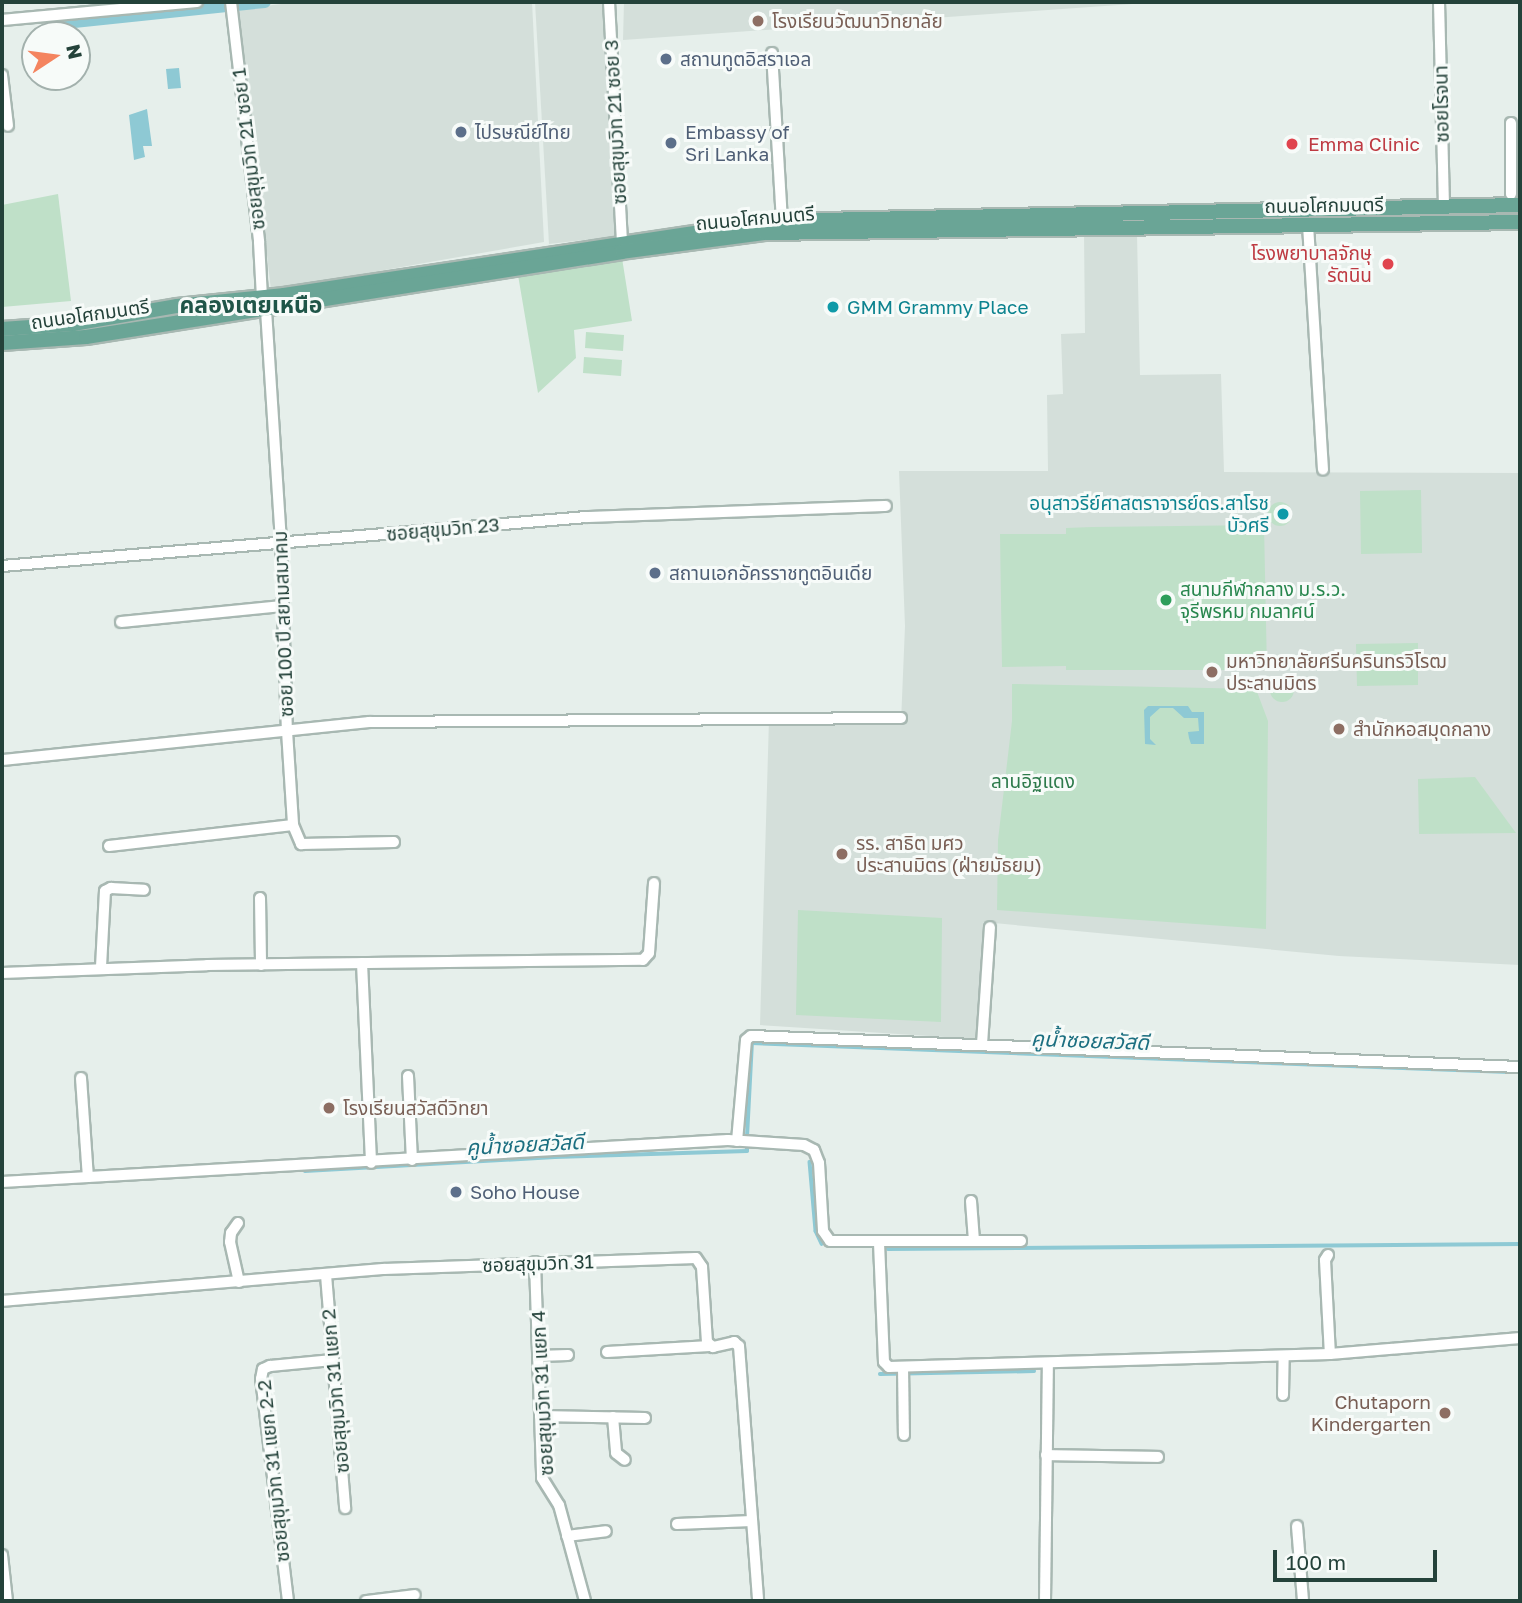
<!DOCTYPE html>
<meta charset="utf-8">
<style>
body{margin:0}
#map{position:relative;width:1522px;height:1603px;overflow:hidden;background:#e6efeb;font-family:"Golos Text","Noto Sans Thai",sans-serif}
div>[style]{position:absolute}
.built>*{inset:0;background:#d4dfda}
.green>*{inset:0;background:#bfe0c8}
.round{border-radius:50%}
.water>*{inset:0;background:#8ec9d4}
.stream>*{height:3.5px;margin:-1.75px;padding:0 1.75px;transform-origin:1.75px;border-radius:1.75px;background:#8ec9d4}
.canal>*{height:12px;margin:-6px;padding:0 6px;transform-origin:6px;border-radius:6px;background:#8ec9d4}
.roads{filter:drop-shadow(2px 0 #a8b8b2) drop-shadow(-2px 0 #a8b8b2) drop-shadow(0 2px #a8b8b2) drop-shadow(0 -2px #a8b8b2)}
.minor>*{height:10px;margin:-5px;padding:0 5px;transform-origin:5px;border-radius:5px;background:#fff}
.major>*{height:14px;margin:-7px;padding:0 7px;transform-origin:7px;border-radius:7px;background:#6aa596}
.dots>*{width:19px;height:19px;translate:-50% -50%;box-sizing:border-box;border:4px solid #f7fbf9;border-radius:50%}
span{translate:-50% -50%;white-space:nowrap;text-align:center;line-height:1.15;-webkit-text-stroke:6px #f7fbf9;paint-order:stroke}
.education-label{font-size:19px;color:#785e54}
.left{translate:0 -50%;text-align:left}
.right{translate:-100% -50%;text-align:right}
.service-label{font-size:19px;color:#4e5e75}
.street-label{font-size:19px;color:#24423a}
.health-label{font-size:19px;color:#be3a42}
.culture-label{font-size:19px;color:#0d838f}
.leisure-label{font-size:19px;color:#27864d}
.park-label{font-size:19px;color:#2d7a4b}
.water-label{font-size:21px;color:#1c6f80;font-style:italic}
.quarter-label{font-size:23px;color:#1f5548;font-weight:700}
.frame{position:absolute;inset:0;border:4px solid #24423a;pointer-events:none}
.north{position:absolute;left:21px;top:21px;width:70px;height:70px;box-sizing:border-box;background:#f7fbf9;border:2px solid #a3b1ad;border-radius:50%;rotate:77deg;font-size:19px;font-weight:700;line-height:28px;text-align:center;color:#24423a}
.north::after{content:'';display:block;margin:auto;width:24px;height:32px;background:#f4845f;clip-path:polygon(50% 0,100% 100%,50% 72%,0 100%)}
.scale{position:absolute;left:1273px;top:1550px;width:164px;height:32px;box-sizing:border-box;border:4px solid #24423a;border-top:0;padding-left:9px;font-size:21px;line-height:24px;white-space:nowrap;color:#24423a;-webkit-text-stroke:5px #f7fbf9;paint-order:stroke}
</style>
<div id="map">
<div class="built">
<div style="clip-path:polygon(298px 2px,532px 2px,544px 242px,271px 290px,239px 9px)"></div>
<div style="clip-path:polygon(535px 2px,609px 2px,619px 236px,549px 244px)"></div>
<div style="clip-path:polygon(624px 2px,1161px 2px,623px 40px)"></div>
<div style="clip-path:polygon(1084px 233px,1137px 234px,1140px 375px,1221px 374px,1224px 472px,1520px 473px,1520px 965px,1339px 956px,983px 922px,976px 1039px,760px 1025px,769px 719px,901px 722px,905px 626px,899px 471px,1048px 471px,1047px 395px,1063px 394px,1061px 334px,1085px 333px)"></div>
</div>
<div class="green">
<div style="clip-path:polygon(58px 194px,71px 301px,2px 307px,2px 205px)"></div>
<div style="clip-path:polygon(622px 258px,632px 321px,574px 330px,576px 358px,538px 393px,518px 275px)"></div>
<div style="clip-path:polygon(586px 332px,624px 335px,623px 351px,585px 348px)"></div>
<div style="clip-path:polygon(584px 357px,622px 360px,621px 376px,583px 373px)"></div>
<div style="clip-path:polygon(1421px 490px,1422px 553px,1361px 554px,1360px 491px)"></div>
<div class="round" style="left:1268px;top:502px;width:24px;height:24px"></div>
<div style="clip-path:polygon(1264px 525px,1267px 670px,1066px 670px,1066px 666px,1002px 667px,1000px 534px,1066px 534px,1066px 528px,1092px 527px)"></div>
<div style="clip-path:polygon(1418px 643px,1418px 685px,1357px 686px,1356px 644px)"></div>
<div class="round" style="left:1270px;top:678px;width:24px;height:24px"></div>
<div style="clip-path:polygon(1012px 684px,1256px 689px,1268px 721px,1266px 929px,997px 910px,998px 840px,1012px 721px)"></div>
<div style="clip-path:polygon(1475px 777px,1516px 833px,1419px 834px,1418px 779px)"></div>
<div style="clip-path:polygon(798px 910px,942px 918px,941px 1022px,796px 1015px)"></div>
</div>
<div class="water">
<div style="clip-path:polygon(179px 68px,181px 88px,168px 89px,166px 69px)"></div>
<div style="clip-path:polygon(147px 109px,152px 146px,143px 146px,145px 157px,134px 160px,129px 115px)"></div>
<div style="clip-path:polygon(1148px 706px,1188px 706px,1192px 712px,1204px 712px,1204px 744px,1191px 744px,1189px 738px,1188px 732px,1199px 731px,1198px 718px,1184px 718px,1173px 708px,1160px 708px,1150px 717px,1150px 739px,1156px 745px,1145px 744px,1144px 710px)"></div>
</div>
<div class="stream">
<div style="left:747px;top:1137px;width:94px;rotate:-87deg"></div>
<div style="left:752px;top:1043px;width:757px;rotate:2.2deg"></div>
<div style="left:810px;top:1162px;width:69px;rotate:85deg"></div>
<div style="left:816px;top:1231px;width:14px;rotate:65deg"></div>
<div style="left:305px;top:1171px;width:250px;rotate:-3.2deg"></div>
<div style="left:555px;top:1157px;width:192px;rotate:-1.8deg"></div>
<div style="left:747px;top:1151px;width:3px;rotate:-90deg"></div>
<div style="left:888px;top:1249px;width:632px;rotate:-0.45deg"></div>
<div style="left:880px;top:1374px;width:154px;rotate:-1.1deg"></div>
</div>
<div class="canal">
<div style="left:55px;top:24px;width:211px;rotate:-6deg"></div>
</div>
<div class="roads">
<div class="minor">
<div style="left:231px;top:2px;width:242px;rotate:83.3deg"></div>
<div style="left:259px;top:242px;width:55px;rotate:86.9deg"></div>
<div style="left:609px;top:2px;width:239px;rotate:86.9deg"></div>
<div style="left:1439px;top:2px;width:205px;rotate:88.6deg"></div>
<div style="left:2px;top:20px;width:196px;rotate:-5.3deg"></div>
<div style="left:772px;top:53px;width:167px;rotate:86.6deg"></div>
<div style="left:2px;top:75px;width:51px;rotate:83.3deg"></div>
<div style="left:1511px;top:194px;width:71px;rotate:-90deg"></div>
<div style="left:1308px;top:225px;width:245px;rotate:86.5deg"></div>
<div style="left:266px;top:310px;width:233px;rotate:86.3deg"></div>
<div style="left:281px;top:543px;width:188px;rotate:88.2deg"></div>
<div style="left:287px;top:731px;width:94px;rotate:86.3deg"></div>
<div style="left:293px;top:825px;width:21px;rotate:67deg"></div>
<div style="left:301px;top:844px;width:93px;rotate:-1.2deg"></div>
<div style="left:2px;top:566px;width:587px;rotate:-4.79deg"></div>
<div style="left:587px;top:517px;width:299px;rotate:-2.1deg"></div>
<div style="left:121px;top:622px;width:162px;rotate:-5.7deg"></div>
<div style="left:2px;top:760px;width:369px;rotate:-5.9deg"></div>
<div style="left:369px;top:722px;width:532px;rotate:-0.43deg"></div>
<div style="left:109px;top:846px;width:185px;rotate:-6.5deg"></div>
<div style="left:260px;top:898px;width:67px;rotate:89.1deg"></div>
<div style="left:362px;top:963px;width:200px;rotate:87.4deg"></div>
<div style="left:101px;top:967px;width:76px;rotate:-87deg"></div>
<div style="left:105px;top:891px;width:7px;rotate:-27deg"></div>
<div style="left:111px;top:888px;width:33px;rotate:3deg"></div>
<div style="left:2px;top:973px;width:205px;rotate:-2.2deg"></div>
<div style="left:207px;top:965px;width:436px;rotate:-0.7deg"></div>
<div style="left:643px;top:960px;width:9px;rotate:-49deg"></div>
<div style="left:649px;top:953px;width:70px;rotate:-85.9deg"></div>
<div style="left:982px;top:1044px;width:117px;rotate:-86.1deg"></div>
<div style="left:408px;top:1076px;width:84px;rotate:87.3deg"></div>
<div style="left:81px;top:1078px;width:99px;rotate:86deg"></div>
<div style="left:737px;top:1141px;width:101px;rotate:-84.9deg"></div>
<div style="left:746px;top:1040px;width:6px;rotate:-39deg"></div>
<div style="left:751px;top:1036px;width:770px;rotate:2.31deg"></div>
<div style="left:2px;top:1182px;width:727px;rotate:-3.31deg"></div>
<div style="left:728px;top:1140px;width:76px;rotate:3.8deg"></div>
<div style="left:804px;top:1145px;width:11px;rotate:27deg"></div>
<div style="left:814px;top:1150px;width:14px;rotate:69deg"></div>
<div style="left:819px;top:1163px;width:68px;rotate:86.6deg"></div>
<div style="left:823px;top:1231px;width:12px;rotate:55deg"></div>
<div style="left:830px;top:1241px;width:191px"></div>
<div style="left:971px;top:1201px;width:40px;rotate:85.7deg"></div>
<div style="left:238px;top:1223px;width:12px;rotate:125deg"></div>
<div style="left:231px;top:1233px;width:9px;rotate:96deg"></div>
<div style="left:230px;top:1242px;width:41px;rotate:77.3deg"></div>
<div style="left:879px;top:1243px;width:119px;rotate:87.6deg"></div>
<div style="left:884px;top:1362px;width:7px;rotate:45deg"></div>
<div style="left:889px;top:1367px;width:441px;rotate:-1.7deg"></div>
<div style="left:1330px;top:1354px;width:191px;rotate:-4.8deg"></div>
<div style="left:1328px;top:1255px;width:6px;rotate:121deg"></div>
<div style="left:1325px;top:1260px;width:94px;rotate:87deg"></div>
<div style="left:535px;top:1262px;width:216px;rotate:88.1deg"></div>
<div style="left:542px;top:1478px;width:32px;rotate:58deg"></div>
<div style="left:559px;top:1505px;width:99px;rotate:74.8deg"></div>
<div style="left:326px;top:1275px;width:234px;rotate:85.3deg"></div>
<div style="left:2px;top:1301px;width:383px;rotate:-4.8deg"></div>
<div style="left:384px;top:1269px;width:312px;rotate:-2deg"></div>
<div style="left:696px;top:1258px;width:11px;rotate:56deg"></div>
<div style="left:702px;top:1267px;width:75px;rotate:86.2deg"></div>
<div style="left:707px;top:1342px;width:8px;rotate:40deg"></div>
<div style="left:713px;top:1347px;width:22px;rotate:-13deg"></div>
<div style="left:734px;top:1342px;width:6px;rotate:39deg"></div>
<div style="left:739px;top:1346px;width:256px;rotate:85.7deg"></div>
<div style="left:607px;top:1352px;width:103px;rotate:-3.3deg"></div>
<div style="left:538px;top:1356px;width:30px;rotate:-2deg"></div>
<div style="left:903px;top:1367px;width:68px;rotate:89.2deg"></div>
<div style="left:1283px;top:1395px;width:39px;rotate:-89deg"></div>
<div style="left:540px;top:1416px;width:105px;rotate:1.1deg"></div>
<div style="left:613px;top:1417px;width:36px;rotate:85deg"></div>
<div style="left:616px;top:1453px;width:11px;rotate:38deg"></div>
<div style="left:1046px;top:1455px;width:112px;rotate:1deg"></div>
<div style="left:677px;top:1524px;width:75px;rotate:-2.3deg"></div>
<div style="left:1297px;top:1526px;width:75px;rotate:85.4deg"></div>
<div style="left:567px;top:1536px;width:39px;rotate:-7deg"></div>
<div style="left:2px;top:1555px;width:46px;rotate:83.8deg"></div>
<div style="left:288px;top:1601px;width:224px;rotate:-96.9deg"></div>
<div style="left:261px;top:1379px;width:10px;rotate:-79deg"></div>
<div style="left:263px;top:1369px;width:8px;rotate:-23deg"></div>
<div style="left:270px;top:1366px;width:63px;rotate:-5.4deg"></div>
<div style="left:366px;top:1601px;width:49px;rotate:-7deg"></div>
<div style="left:1045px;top:1601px;width:237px;rotate:-89.3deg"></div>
</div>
<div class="major">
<div style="left:2px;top:329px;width:71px;rotate:-4deg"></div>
<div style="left:73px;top:324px;width:106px;rotate:-9.8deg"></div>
<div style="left:177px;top:306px;width:108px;rotate:-5.9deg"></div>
<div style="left:284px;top:295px;width:496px;rotate:-8.6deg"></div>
<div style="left:774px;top:221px;width:746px;rotate:-1.23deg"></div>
<div style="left:2px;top:343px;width:84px;rotate:-4.1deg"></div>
<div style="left:86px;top:337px;width:543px;rotate:-9.01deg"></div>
<div style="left:622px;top:252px;width:144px;rotate:-7.6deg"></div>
<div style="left:765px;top:233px;width:755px;rotate:-0.83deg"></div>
</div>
</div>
<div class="dots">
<div style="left:758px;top:21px;background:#8d6e63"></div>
<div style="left:666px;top:59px;background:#5c6f8a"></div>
<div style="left:461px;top:132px;background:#5c6f8a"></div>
<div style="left:671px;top:143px;background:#5c6f8a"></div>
<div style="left:1292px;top:144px;background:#e0444e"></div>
<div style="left:1388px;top:264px;background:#e0444e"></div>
<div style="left:833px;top:307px;background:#0f9aa8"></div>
<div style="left:1283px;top:514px;background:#0f9aa8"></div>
<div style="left:655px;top:573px;background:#5c6f8a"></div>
<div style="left:1166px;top:600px;background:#2e9e5b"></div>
<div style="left:1212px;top:672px;background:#8d6e63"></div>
<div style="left:1339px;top:729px;background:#8d6e63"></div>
<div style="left:842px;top:854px;background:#8d6e63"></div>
<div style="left:329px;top:1108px;background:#8d6e63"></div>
<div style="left:456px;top:1192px;background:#5c6f8a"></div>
<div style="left:1445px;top:1413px;background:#8d6e63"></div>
</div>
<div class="education-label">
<span class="left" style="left:772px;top:21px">โรงเรียนวัฒนาวิทยาลัย</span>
<span class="left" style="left:1226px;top:672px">มหาวิทยาลัยศรีนครินทรวิโรฒ<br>ประสานมิตร</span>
<span class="left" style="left:1353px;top:729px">สำนักหอสมุดกลาง</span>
<span class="left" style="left:856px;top:854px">รร. สาธิต มศว<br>ประสานมิตร (ฝ่ายมัธยม)</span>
<span class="left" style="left:343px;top:1108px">โรงเรียนสวัสดีวิทยา</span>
<span class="right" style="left:1431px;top:1413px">Chutaporn<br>Kindergarten</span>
</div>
<div class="service-label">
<span class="left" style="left:680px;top:59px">สถานทูตอิสราเอล</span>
<span class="left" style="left:475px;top:132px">ไปรษณีย์ไทย</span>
<span class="left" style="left:685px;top:143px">Embassy of<br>Sri Lanka</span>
<span class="left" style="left:669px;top:573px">สถานเอกอัครราชทูตอินเดีย</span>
<span class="left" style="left:470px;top:1192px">Soho House</span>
</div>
<div class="street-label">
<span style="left:1441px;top:104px;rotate:-91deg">ซอยโรจนา</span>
<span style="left:615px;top:122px;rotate:-93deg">ซอยสุขุมวิท 21 ซอย 3</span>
<span style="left:248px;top:149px;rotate:-97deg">ซอยสุขุมวิท 21 ซอย 1</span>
<span style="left:1324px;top:205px;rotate:-1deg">ถนนอโศกมนตรี</span>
<span style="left:755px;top:218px;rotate:-5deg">ถนนอโศกมนตรี</span>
<span style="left:90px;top:314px;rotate:-8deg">ถนนอโศกมนตรี</span>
<span style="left:443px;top:529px;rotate:-5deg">ซอยสุขุมวิท 23</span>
<span style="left:283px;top:624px;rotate:-92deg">ซอย 100 ปี สยามสมาคม</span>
<span style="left:538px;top:1263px;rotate:-2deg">ซอยสุขุมวิท 31</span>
<span style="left:335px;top:1391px;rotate:-95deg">ซอยสุขุมวิท 31 แยก 2</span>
<span style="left:542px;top:1393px;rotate:-93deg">ซอยสุขุมวิท 31 แยก 4</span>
<span style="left:273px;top:1471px;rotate:-96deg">ซอยสุขุมวิท 31 แยก 2-2</span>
</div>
<div class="health-label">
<span class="left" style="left:1308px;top:144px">Emma Clinic</span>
<span class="right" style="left:1372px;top:264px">โรงพยาบาลจักษุ<br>รัตนิน</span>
</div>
<div class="culture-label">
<span class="left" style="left:847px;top:307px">GMM Grammy Place</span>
<span class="right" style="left:1269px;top:514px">อนุสาวรีย์ศาสตราจารย์ดร.สาโรช<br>บัวศรี</span>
</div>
<div class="leisure-label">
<span class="left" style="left:1180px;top:600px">สนามกีฬากลาง ม.ร.ว.<br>จุรีพรหม กมลาศน์</span>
</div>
<div class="park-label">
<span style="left:1033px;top:781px">ลานอิฐแดง</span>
</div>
<div class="water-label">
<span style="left:1090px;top:1040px;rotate:2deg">คูน้ำซอยสวัสดี</span>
<span style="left:525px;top:1144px;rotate:-3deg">คูน้ำซอยสวัสดี</span>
</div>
<div class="quarter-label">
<span style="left:251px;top:304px">คลองเตยเหนือ</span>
</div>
<div class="frame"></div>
<div class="north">N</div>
<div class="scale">100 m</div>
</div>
